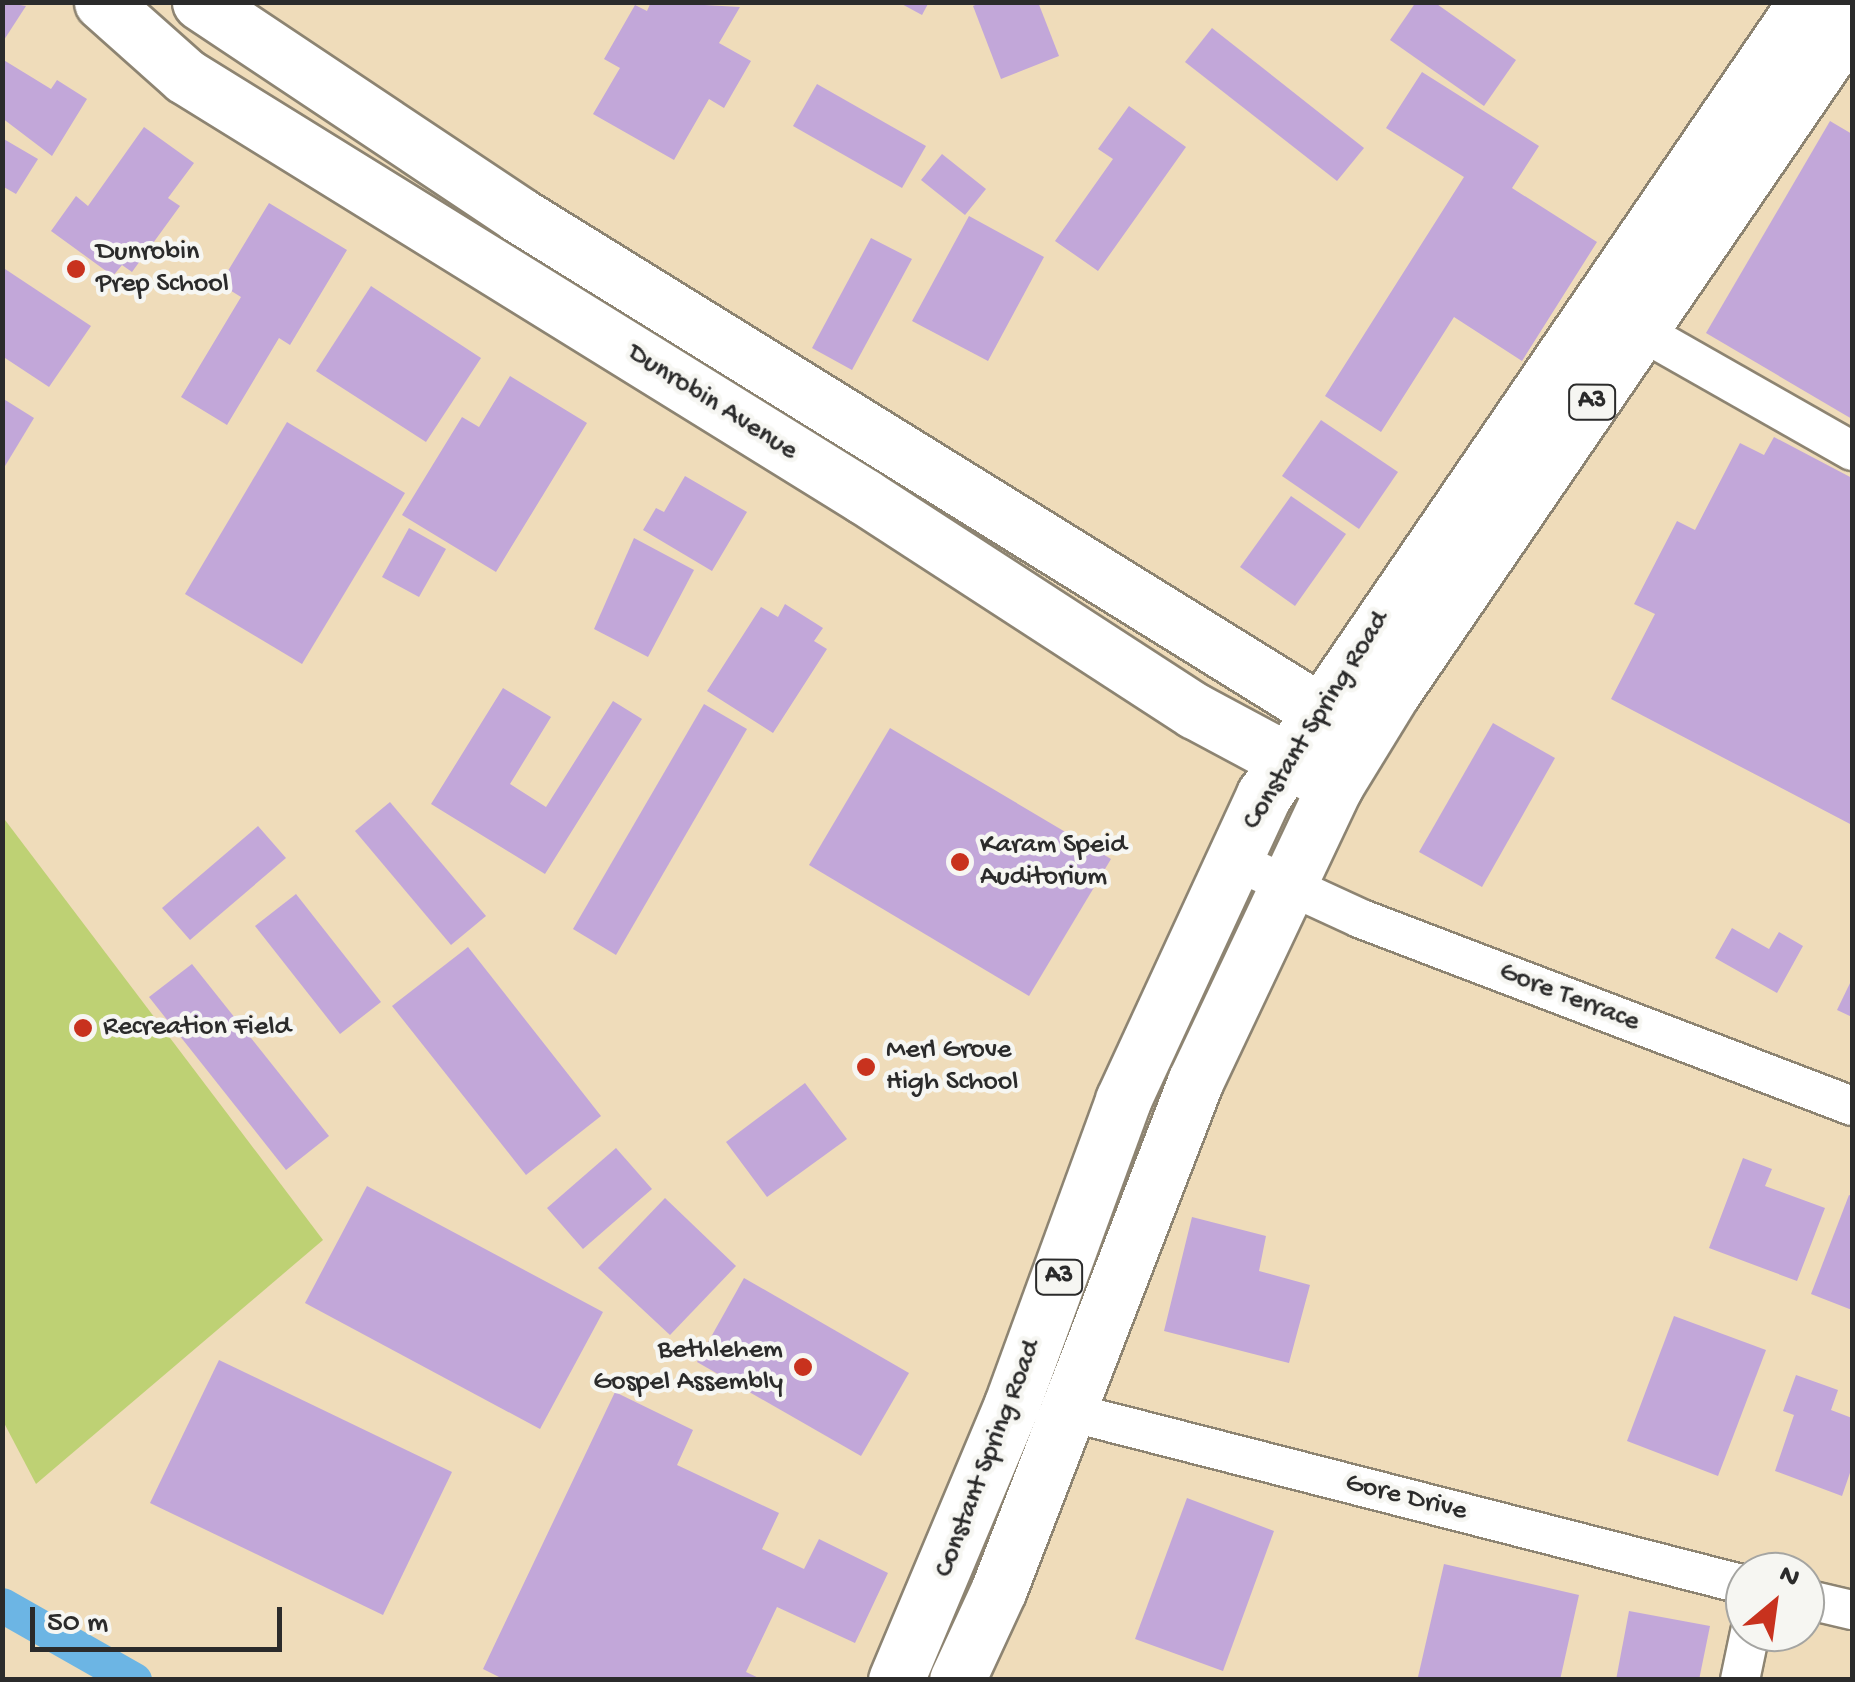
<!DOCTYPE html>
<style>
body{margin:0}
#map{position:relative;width:1855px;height:1682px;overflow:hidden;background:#efdcba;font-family:"Gochi Hand",sans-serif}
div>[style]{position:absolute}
.green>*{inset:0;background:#bed174}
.canal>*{height:35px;margin:-17.5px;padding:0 17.5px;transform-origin:17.5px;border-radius:17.5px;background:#6cb5e4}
.building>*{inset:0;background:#c2a7d9}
.roads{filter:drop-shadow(2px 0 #8d8472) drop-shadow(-2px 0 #8d8472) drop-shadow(0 2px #8d8472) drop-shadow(0 -2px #8d8472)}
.minor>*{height:38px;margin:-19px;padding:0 19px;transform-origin:19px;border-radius:19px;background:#fff}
.primary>*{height:55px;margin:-27.5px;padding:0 27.5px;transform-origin:27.5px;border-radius:27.5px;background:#fff}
.trunk>*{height:55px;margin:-27.5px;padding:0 27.5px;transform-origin:27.5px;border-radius:27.5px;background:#fff}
.dots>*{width:28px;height:28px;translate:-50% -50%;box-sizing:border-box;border:5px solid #f6f6f2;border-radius:50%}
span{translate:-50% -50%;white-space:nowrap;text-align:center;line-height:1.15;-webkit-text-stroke:9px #f6f6f2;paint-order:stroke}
.shield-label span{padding:2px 8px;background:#f6f6f2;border:2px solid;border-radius:8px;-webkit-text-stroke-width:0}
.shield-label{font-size:25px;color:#2b2b2b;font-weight:700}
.poi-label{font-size:28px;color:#2b2b2b}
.left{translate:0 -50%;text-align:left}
.right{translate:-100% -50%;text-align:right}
.street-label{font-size:28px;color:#2b2b2b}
.frame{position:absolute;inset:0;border:5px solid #2b2b2b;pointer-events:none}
.north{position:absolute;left:1725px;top:1552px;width:100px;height:100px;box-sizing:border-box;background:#f6f6f2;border:2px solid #a5a5a2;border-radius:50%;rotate:29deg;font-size:28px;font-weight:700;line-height:40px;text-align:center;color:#2b2b2b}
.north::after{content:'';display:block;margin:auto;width:35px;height:45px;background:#c8321e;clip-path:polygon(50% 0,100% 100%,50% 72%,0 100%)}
.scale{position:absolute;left:30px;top:1607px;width:252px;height:45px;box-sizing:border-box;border:5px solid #2b2b2b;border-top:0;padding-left:12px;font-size:30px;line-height:35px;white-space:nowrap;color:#2b2b2b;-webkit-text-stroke:8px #f6f6f2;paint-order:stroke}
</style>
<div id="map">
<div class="green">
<div style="clip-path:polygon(2px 816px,323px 1240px,36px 1484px,3px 1421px)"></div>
</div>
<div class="canal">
<div style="left:2px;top:1605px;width:152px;rotate:29.6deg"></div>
</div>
<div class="building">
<div style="clip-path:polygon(2px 2px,26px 6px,2px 43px)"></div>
<div style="clip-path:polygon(651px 2px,740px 7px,719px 43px,751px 61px,724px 108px,709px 99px,674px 160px,593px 114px,620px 68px,604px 59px,635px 5px,647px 11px)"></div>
<div style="clip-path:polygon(898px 2px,929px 2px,922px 15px)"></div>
<div style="clip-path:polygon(982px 2px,1038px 2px,1059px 56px,1001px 79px,973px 6px)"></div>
<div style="clip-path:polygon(1416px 2px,1434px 2px,1516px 60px,1484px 106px,1390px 40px)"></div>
<div style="clip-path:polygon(1212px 28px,1364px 148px,1337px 181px,1185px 62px)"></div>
<div style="clip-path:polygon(2px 59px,51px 89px,57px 80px,87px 99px,52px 156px,2px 118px)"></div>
<div style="clip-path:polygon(1422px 72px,1539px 146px,1512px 188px,1597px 242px,1522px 361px,1454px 317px,1381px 432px,1325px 396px,1464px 177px,1386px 128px)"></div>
<div style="clip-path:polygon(817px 84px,926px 146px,902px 188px,793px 126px)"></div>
<div style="clip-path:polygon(1129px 106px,1186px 147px,1098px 271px,1055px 241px,1113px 159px,1098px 149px)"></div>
<div style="clip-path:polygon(1830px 121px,1852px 134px,1852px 419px,1706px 333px)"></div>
<div style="clip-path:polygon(144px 127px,194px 163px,168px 198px,180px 206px,132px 272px,122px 265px,113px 276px,51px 231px,76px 196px,88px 206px)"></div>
<div style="clip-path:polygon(2px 138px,38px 159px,16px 194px,2px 186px)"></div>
<div style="clip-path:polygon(942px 154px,986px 189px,965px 215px,921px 180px)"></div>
<div style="clip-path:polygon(269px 203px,347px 250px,290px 345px,279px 338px,227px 425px,181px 397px,241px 297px,220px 284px)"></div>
<div style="clip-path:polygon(969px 216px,1044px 257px,988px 361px,912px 321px)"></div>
<div style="clip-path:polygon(871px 238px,912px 259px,852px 370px,812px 348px)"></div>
<div style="clip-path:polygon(2px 267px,91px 326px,49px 387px,2px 356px)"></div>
<div style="clip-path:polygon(371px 286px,481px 358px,426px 442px,316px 371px)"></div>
<div style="clip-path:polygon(510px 376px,587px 423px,496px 572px,402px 515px,462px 417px,479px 427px)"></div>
<div style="clip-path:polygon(2px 398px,34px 418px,2px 471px)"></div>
<div style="clip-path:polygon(1321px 420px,1398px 472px,1359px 529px,1282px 476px)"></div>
<div style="clip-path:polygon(287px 422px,405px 493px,302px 664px,185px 594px)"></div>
<div style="clip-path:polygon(1774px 437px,1852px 478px,1852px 825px,1611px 699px,1655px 614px,1634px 604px,1677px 521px,1695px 530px,1740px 443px,1764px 455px)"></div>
<div style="clip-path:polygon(685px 476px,747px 512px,712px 571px,643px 530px,656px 508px,664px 512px)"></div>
<div style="clip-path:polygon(1291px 496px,1346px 534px,1295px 606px,1240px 567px)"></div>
<div style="clip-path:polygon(409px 528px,446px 549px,419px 597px,382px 577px)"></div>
<div style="clip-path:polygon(634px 538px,694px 570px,648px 657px,594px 629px)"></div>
<div style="clip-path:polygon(785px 604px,823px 628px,814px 641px,827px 649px,773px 733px,707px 691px,761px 607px,778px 617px)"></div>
<div style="clip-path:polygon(503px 688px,551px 717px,510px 784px,546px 807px,613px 701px,642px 719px,545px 874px,431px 804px)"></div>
<div style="clip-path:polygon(704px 704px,747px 729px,616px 955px,573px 929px)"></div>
<div style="clip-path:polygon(1493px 723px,1555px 758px,1482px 887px,1419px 852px)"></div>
<div style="clip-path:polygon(890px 728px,1111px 859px,1029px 996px,809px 865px)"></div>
<div style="clip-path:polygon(390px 802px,486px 916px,451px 945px,355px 831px)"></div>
<div style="clip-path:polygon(258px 826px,286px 858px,190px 940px,162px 908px)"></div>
<div style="clip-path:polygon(296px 894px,381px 1002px,340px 1034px,255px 926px)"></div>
<div style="clip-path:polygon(1732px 928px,1769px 949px,1779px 932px,1803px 946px,1777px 993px,1715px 958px)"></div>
<div style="clip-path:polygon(468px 947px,601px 1116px,526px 1175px,392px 1006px)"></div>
<div style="clip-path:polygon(192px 964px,329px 1136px,286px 1170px,149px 997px)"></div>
<div style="clip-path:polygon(1852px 979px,1852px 1017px,1837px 1010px)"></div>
<div style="clip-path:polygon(805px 1083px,847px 1139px,767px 1197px,726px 1142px)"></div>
<div style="clip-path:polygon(616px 1148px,652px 1189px,583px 1249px,547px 1208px)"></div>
<div style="clip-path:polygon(1743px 1158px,1772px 1169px,1765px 1186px,1825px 1208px,1797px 1281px,1709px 1248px)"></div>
<div style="clip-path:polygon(367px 1186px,603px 1312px,540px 1429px,305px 1303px)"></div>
<div style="clip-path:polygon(1849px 1195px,1852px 1196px,1852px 1310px,1811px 1294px)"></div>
<div style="clip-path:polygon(665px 1198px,736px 1266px,670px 1335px,598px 1268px)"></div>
<div style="clip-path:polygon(1192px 1217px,1266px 1236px,1259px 1271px,1310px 1285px,1289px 1363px,1164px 1331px)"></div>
<div style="clip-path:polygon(744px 1278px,909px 1373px,861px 1456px,697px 1362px)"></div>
<div style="clip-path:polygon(1674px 1316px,1766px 1350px,1718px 1476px,1627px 1441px)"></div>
<div style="clip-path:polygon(219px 1360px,452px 1472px,383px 1615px,150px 1503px)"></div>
<div style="clip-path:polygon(1796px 1375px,1838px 1390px,1831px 1410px,1852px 1418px,1852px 1467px,1842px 1496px,1775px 1471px,1794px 1415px,1783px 1411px)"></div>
<div style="clip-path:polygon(615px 1392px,693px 1430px,677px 1465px,779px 1513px,762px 1549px,804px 1569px,819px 1539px,888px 1573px,855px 1643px,777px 1607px,746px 1672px,763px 1680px,505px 1680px,483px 1669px)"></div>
<div style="clip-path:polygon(1187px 1498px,1274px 1531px,1223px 1671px,1135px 1639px)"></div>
<div style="clip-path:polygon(1444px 1564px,1579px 1595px,1560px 1680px,1418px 1677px)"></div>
<div style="clip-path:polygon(1629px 1611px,1710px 1626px,1699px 1680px,1616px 1680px)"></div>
</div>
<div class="roads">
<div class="minor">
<div style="left:1641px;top:331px;width:243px;rotate:29.6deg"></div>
<div style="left:1231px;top:859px;width:141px;rotate:24.7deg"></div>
<div style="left:1359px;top:918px;width:528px;rotate:20.87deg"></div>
<div style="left:1066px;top:1411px;width:701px;rotate:14.37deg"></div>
<div style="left:1805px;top:1599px;width:48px;rotate:13.2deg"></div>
<div style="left:1740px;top:1680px;width:49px;rotate:-78.2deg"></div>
</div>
<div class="primary">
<div style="left:896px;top:1680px;width:299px;rotate:-67.2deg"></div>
<div style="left:1012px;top:1404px;width:324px;rotate:-69.9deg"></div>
<div style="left:1123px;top:1100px;width:336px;rotate:-65.2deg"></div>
<div style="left:1264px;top:795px;width:961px;rotate:-55.65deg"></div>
<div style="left:957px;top:1680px;width:100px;rotate:-65.2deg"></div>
<div style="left:999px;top:1589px;width:544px;rotate:-68.86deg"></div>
<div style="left:1195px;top:1082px;width:327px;rotate:-64.7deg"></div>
<div style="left:1335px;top:786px;width:109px;rotate:-58.5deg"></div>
<div style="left:1392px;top:693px;width:815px;rotate:-55.65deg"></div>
</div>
<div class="trunk">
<div style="left:102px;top:2px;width:111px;rotate:41.7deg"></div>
<div style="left:185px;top:76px;width:800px;rotate:31.76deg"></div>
<div style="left:865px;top:497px;width:393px;rotate:33deg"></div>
<div style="left:1195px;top:711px;width:159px;rotate:28.2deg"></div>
<div style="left:200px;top:2px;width:384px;rotate:33.7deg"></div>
<div style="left:519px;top:215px;width:993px;rotate:31.79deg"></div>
</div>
</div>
<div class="dots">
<div style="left:76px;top:269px;background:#c8321e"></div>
<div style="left:960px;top:862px;background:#c8321e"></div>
<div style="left:83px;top:1028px;background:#c8321e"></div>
<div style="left:866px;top:1067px;background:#c8321e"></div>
<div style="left:803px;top:1367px;background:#c8321e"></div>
</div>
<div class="shield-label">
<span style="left:1592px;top:402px">A3</span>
<span style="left:1059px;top:1277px">A3</span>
</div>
<div class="poi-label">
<span class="left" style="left:96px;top:269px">Dunrobin<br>Prep School</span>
<span class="left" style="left:980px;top:862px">Karam Speid<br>Auditorium</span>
<span class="left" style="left:103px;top:1028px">Recreation Field</span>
<span class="left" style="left:886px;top:1067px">Merl Grove<br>High School</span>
<span class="right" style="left:783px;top:1367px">Bethlehem<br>Gospel Assembly</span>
</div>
<div class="street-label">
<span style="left:712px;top:403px;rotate:32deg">Dunrobin Avenue</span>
<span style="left:1317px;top:721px;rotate:-58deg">Constant Spring Road</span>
<span style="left:1569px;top:998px;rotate:21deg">Gore Terrace</span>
<span style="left:989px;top:1459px;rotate:-69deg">Constant Spring Road</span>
<span style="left:1406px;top:1498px;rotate:14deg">Gore Drive</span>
</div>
<div class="frame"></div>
<div class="north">N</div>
<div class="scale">50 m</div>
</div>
